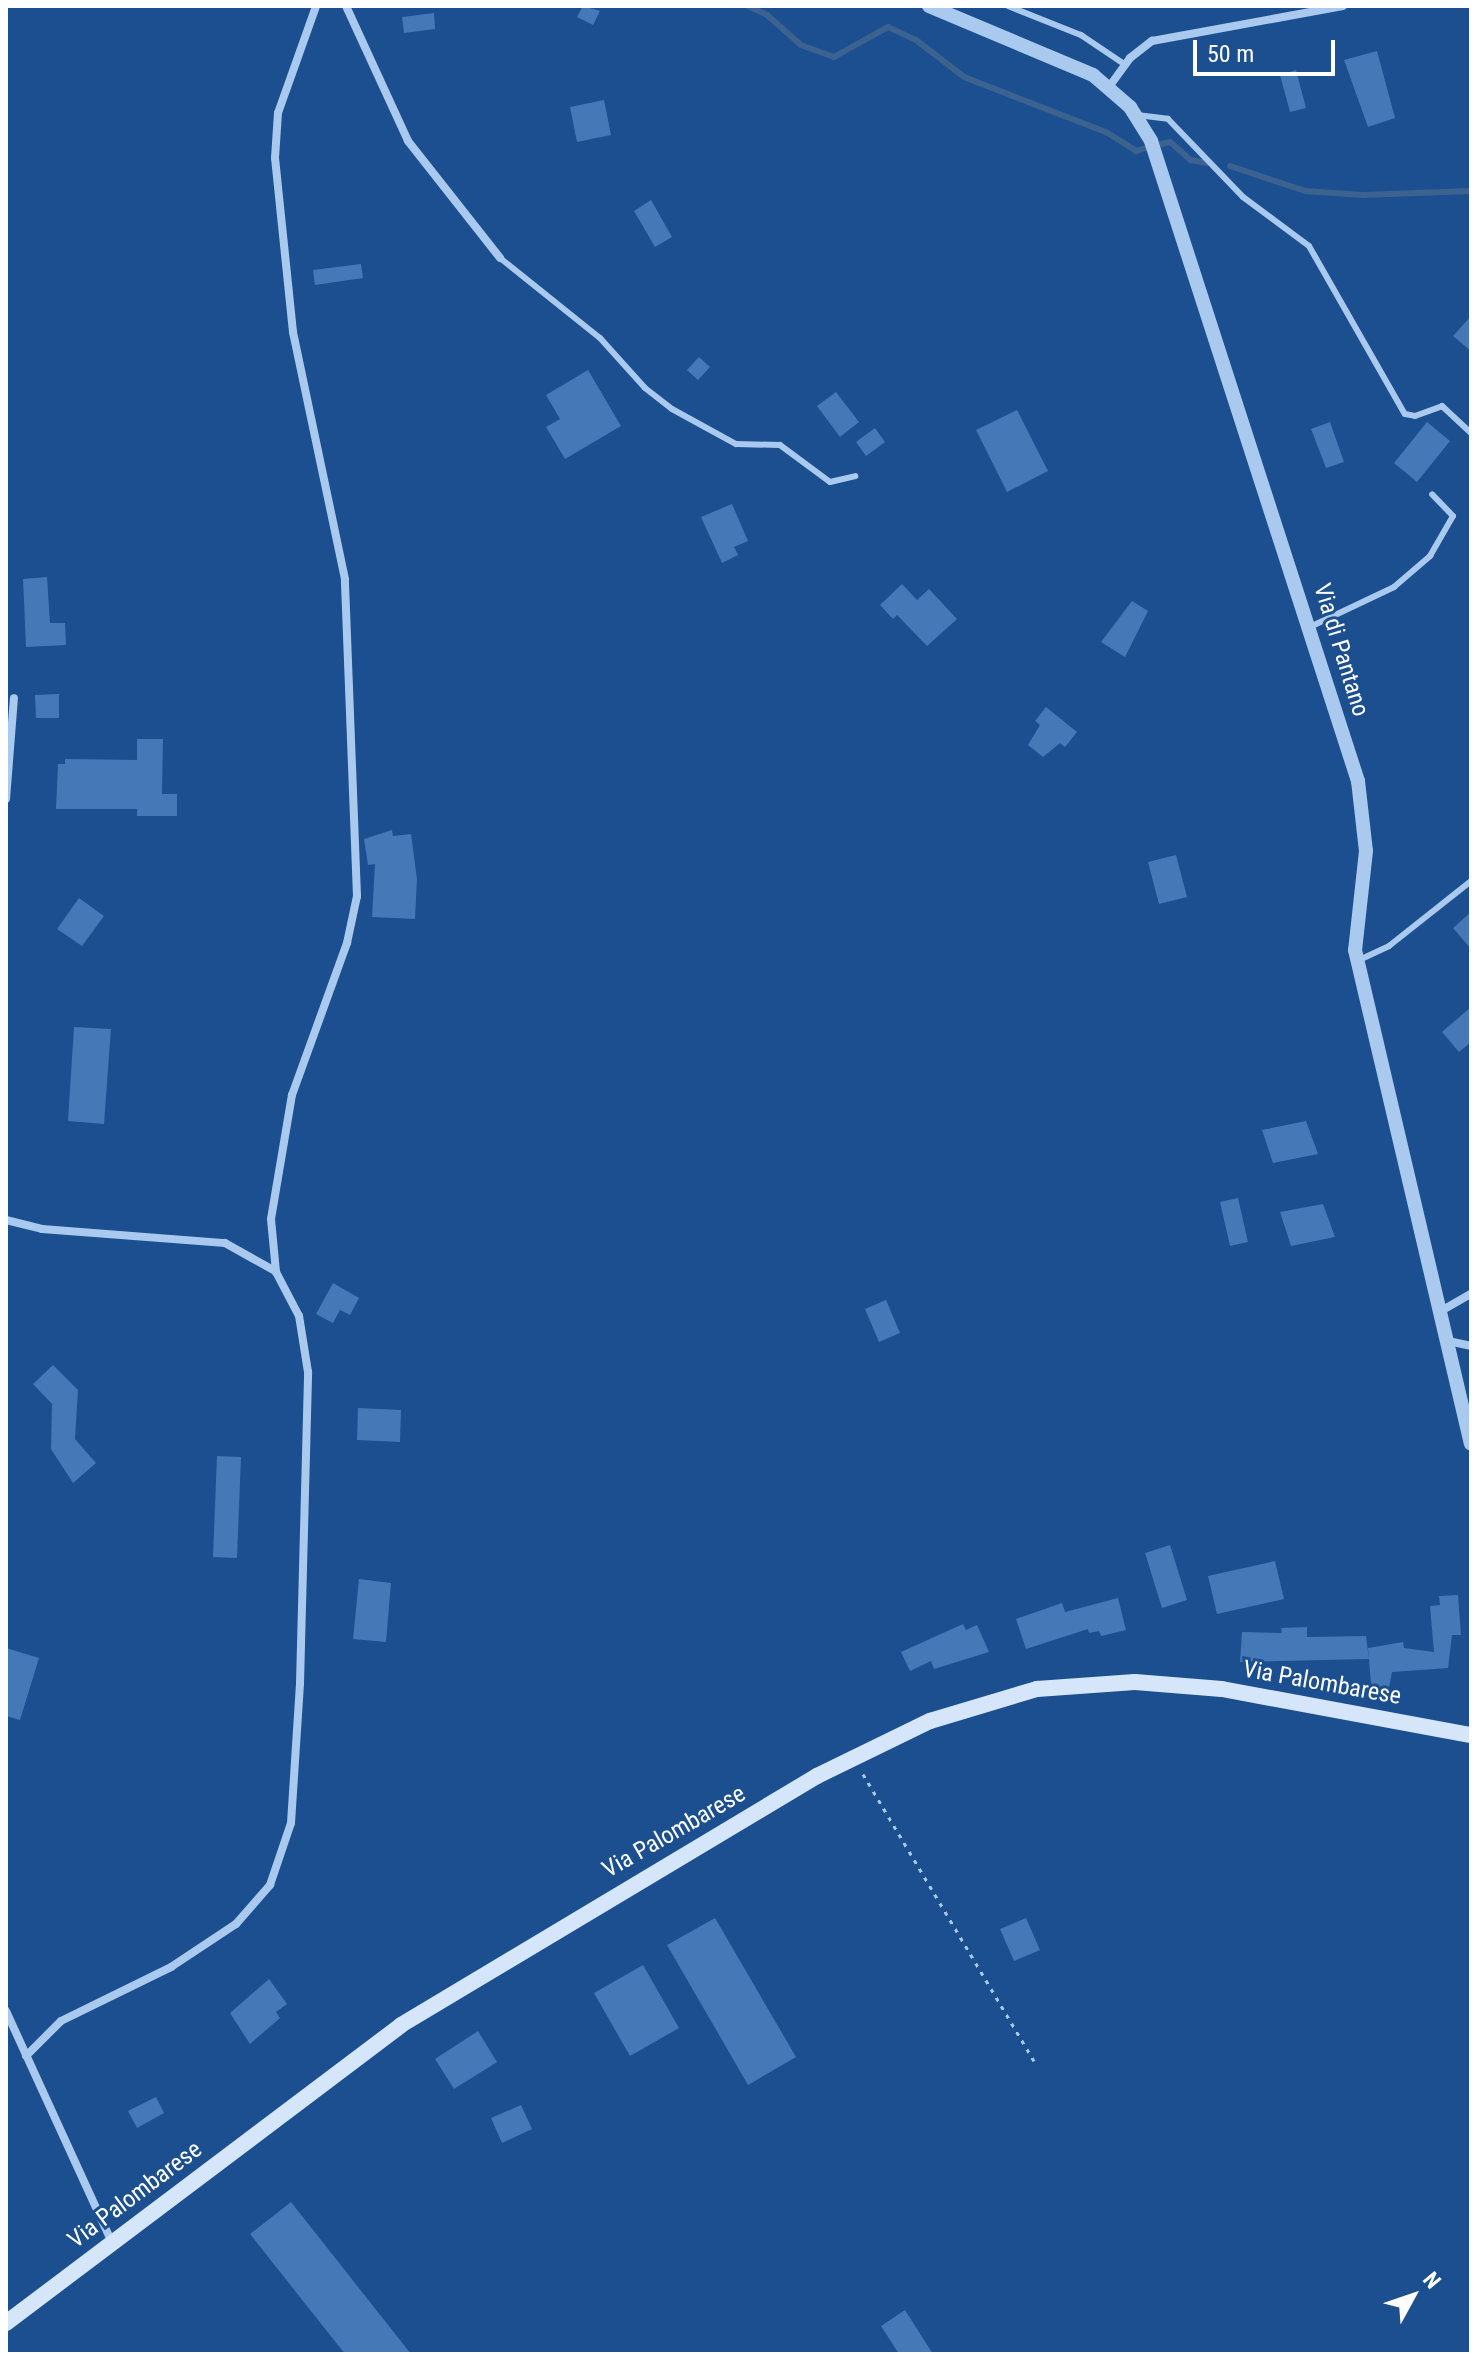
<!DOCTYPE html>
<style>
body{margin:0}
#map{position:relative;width:1477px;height:2360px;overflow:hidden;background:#1b4f8f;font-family:"Roboto Condensed",sans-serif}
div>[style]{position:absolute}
.stream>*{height:6px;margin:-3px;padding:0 3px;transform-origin:3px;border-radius:3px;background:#3c6290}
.building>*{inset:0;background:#4478b7}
.path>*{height:3px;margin-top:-1.5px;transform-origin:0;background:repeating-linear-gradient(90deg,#a9c9ee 0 4px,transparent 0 10px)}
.service>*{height:6px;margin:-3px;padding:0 3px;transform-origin:3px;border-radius:3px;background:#a9c9ee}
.minor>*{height:8px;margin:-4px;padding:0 4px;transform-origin:4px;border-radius:4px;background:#a9c9ee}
.tertiary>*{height:14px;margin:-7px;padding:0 7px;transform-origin:7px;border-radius:7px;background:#a9c9ee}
.secondary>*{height:16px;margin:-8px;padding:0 8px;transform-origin:8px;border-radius:8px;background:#d6e6fa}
span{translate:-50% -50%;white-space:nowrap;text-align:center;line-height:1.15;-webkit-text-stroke:6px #1b4f8f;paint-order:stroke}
.street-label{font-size:24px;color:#fff}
.frame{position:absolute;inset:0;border:8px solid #fff;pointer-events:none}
.north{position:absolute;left:1373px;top:2256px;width:80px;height:80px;-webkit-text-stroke:6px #1b4f8f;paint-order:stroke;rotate:50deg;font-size:22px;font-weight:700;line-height:32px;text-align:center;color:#fff}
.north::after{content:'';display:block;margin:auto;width:28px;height:36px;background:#fff;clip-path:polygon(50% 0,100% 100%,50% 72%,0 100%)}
.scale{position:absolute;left:1193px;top:40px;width:142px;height:36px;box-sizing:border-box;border:4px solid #fff;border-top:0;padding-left:10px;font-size:24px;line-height:28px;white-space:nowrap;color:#fff;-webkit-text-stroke:6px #1b4f8f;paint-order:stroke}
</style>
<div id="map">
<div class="stream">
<div style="left:748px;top:6px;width:21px;rotate:25deg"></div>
<div style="left:767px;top:15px;width:45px;rotate:41.4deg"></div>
<div style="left:801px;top:45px;width:35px;rotate:20deg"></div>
<div style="left:834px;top:57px;width:62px;rotate:-29.1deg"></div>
<div style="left:888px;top:27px;width:31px;rotate:25deg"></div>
<div style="left:916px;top:40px;width:61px;rotate:37.6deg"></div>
<div style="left:964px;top:77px;width:152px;rotate:21.2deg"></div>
<div style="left:1106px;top:132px;width:36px;rotate:32deg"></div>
<div style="left:1136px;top:151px;width:10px;rotate:-17deg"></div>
<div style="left:1161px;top:144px;width:9px;rotate:-13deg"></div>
<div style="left:1170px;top:142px;width:28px;rotate:41deg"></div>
<div style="left:1191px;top:160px;width:16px;rotate:11deg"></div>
<div style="left:1230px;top:166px;width:79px;rotate:18.4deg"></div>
<div style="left:1305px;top:191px;width:58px;rotate:3.9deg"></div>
<div style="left:1363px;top:195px;width:108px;rotate:-2.1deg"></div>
</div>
<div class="building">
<div style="clip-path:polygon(583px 6px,600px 11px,593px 25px,577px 17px)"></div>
<div style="clip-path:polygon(434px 13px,435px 29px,404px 33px,402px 17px)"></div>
<div style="clip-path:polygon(1377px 51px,1395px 118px,1368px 127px,1344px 60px)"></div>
<div style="clip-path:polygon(1296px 70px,1306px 108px,1290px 112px,1280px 75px)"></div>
<div style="clip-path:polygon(604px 100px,611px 135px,577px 142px,570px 107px)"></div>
<div style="clip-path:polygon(651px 200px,672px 237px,655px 247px,634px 211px)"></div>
<div style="clip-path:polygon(361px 264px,363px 278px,315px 285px,313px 270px)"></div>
<div style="clip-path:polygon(1471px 316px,1471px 351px,1453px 336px)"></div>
<div style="clip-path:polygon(699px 357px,710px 367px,698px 380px,687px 370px)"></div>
<div style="clip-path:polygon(588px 370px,621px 426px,565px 459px,546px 427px,560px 419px,546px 395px)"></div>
<div style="clip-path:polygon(836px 392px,859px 422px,840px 437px,817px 406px)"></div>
<div style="clip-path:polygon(1017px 410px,1048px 471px,1007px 492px,976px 430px)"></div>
<div style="clip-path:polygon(1330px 422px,1344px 462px,1326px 468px,1311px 429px)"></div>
<div style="clip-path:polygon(1427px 422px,1450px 441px,1417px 482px,1394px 463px)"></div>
<div style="clip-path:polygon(875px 428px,885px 442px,866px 456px,856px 442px)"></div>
<div style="clip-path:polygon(732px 504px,748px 541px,734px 547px,738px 555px,722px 563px,701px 517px)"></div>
<div style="clip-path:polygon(47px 577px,50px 623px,65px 623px,66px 645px,26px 647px,23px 579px)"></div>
<div style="clip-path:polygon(902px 584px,917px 600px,929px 589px,957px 619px,927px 646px,897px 615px,893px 619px,880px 605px)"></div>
<div style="clip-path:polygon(1132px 601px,1148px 611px,1125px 657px,1101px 642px)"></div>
<div style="clip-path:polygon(59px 694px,59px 718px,36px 718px,35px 695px)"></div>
<div style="clip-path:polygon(1046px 707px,1077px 732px,1065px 747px,1060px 743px,1043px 757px,1028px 745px,1040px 725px,1035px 721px)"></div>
<div style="clip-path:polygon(137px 739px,163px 739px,162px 794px,177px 794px,177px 816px,137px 816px,137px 809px,56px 809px,58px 764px,65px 764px,65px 759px,137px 760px)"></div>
<div style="clip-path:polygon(392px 830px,393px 836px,411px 834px,417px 879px,415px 919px,372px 917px,375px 864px,368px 865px,364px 839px)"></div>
<div style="clip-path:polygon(1176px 855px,1187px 897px,1159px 904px,1148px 862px)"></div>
<div style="clip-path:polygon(79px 898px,104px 916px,82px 946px,57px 929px)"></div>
<div style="clip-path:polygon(1471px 912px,1471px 949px,1453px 928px)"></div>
<div style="clip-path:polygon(1471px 1007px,1471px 1042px,1459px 1052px,1442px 1032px)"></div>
<div style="clip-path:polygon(74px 1027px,111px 1029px,104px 1124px,68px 1121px)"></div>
<div style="clip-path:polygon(1306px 1121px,1318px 1154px,1273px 1163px,1262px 1130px)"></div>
<div style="clip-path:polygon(1238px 1198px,1248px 1242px,1230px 1246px,1220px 1202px)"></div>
<div style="clip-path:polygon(1323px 1204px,1335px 1237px,1291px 1246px,1280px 1212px)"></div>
<div style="clip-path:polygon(333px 1283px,359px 1298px,350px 1315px,340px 1310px,333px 1323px,316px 1314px)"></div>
<div style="clip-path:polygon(886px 1300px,900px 1333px,879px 1342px,865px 1309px)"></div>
<div style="clip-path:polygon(53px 1365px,78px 1390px,75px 1439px,96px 1463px,73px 1483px,51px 1449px,52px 1404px,33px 1384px)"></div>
<div style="clip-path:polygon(358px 1408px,401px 1410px,400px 1442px,357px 1440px)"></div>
<div style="clip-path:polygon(217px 1456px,241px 1457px,237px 1558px,213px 1557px)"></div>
<div style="clip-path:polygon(1170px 1545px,1187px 1600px,1162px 1608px,1145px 1553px)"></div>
<div style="clip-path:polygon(1275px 1561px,1284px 1599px,1217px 1614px,1208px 1576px)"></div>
<div style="clip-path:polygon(359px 1579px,391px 1583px,386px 1642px,353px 1639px)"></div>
<div style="clip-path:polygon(1458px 1595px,1461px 1635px,1452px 1635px,1448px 1668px,1392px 1672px,1387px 1699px,1372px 1696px,1368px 1648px,1403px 1642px,1404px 1648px,1434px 1652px,1430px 1606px,1440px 1605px,1439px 1596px)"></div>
<div style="clip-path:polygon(1118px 1598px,1126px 1630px,1101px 1636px,1099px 1631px,1089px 1633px,1088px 1629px,1026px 1649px,1016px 1619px,1062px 1603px,1065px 1612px)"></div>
<div style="clip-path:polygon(963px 1624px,966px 1630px,977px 1625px,989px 1652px,934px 1669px,931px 1661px,910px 1671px,901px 1652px)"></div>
<div style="clip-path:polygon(1307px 1627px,1307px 1637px,1366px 1636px,1369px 1659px,1240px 1662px,1242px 1632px,1282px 1633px,1281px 1628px)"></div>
<div style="clip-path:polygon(6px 1648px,39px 1658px,20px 1720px,6px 1716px)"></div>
<div style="clip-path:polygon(715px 1918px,796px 2057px,748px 2085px,667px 1945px)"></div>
<div style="clip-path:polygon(1026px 1918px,1040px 1950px,1014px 1961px,1000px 1929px)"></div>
<div style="clip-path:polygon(643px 1965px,679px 2028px,630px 2056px,594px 1993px)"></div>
<div style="clip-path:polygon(269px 1979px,287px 2004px,276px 2012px,280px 2018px,250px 2044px,230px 2013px)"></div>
<div style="clip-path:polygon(478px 2031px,497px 2062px,454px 2089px,435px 2059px)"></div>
<div style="clip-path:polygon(156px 2097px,164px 2113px,137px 2128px,128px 2111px)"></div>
<div style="clip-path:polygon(521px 2105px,532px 2129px,502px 2143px,491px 2118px)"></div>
<div style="clip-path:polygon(291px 2202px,411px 2354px,345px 2354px,250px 2234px)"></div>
<div style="clip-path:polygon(905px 2310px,933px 2354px,899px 2354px,881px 2326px)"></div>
</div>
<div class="path">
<div style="left:863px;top:1774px;width:334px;rotate:59.2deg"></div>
</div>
<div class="service">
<div style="left:1008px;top:6px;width:79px;rotate:21.7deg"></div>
<div style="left:1081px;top:35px;width:52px;rotate:34deg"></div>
<div style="left:1137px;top:115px;width:31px;rotate:7deg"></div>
<div style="left:1168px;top:119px;width:108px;rotate:46.1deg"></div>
<div style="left:1243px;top:197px;width:82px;rotate:36.6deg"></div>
<div style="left:1309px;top:246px;width:193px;rotate:60.3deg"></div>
<div style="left:1405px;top:414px;width:10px;rotate:11deg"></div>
<div style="left:1415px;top:416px;width:29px;rotate:-20deg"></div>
<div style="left:1442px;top:406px;width:40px;rotate:43deg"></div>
<div style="left:500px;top:258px;width:128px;rotate:38.7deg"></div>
<div style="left:600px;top:338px;width:67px;rotate:48deg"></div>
<div style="left:645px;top:388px;width:34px;rotate:38deg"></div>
<div style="left:672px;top:409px;width:73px;rotate:28.7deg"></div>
<div style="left:736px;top:444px;width:44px;rotate:1.3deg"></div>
<div style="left:780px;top:445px;width:62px;rotate:36.5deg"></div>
<div style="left:830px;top:482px;width:26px;rotate:-13deg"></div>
<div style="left:1312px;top:626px;width:91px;rotate:-25.4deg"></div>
<div style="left:1394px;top:587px;width:48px;rotate:-40.7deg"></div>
<div style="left:1430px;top:556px;width:46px;rotate:-60.1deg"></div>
<div style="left:1453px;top:516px;width:30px;rotate:-134deg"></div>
<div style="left:1357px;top:961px;width:35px;rotate:-25deg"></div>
<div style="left:1389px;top:946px;width:105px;rotate:-38.4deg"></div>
</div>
<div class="minor">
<div style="left:346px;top:6px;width:149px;rotate:65.3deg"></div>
<div style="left:408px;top:141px;width:149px;rotate:51.8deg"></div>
<div style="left:1109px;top:87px;width:36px;rotate:-54deg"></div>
<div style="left:1130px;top:58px;width:28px;rotate:-38deg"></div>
<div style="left:1152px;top:41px;width:194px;rotate:-10.4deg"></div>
<div style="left:6px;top:799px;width:101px;rotate:-85.5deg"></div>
<div style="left:6px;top:1220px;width:37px;rotate:14deg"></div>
<div style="left:42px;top:1229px;width:184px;rotate:4.4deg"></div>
<div style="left:225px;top:1243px;width:57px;rotate:29.2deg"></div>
<div style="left:1441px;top:1311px;width:34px;rotate:-30deg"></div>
<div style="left:1448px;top:1341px;width:24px;rotate:12deg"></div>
<div style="left:6px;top:2011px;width:255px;rotate:65.4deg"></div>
<div style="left:26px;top:2056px;width:49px;rotate:-45deg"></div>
<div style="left:61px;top:2021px;width:123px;rotate:-26.1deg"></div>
<div style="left:171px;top:1967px;width:78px;rotate:-33.5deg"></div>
<div style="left:236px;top:1924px;width:52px;rotate:-48.9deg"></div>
<div style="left:270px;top:1885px;width:65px;rotate:-71.3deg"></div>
<div style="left:291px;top:1823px;width:140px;rotate:-86.3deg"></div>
<div style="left:300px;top:1683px;width:311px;rotate:-88.5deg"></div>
<div style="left:308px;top:1372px;width:57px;rotate:-99.1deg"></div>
<div style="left:299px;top:1316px;width:50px;rotate:-117.6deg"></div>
<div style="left:276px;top:1272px;width:53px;rotate:-95.4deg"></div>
<div style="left:271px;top:1219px;width:126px;rotate:-80.4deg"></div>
<div style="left:292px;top:1095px;width:162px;rotate:-70.1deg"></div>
<div style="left:347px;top:943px;width:48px;rotate:-78deg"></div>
<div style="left:357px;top:896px;width:317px;rotate:-92.2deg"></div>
<div style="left:345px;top:579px;width:252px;rotate:-101.9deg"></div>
<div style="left:293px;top:332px;width:175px;rotate:-95.9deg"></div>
<div style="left:275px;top:158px;width:45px;rotate:-86.2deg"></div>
<div style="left:278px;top:113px;width:114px;rotate:-70.4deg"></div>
</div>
<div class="tertiary">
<div style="left:929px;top:6px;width:178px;rotate:22.8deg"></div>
<div style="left:1093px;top:75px;width:49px;rotate:40.9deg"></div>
<div style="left:1130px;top:107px;width:40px;rotate:58deg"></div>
<div style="left:1151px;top:141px;width:673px;rotate:72.08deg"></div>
<div style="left:1358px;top:781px;width:70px;rotate:83.5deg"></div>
<div style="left:1366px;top:851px;width:100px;rotate:96.3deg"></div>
<div style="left:1355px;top:950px;width:507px;rotate:76.79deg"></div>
</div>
<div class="secondary">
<div style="left:6px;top:2323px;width:495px;rotate:-37deg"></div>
<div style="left:401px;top:2025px;width:485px;rotate:-30.9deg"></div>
<div style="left:817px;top:1776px;width:126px;rotate:-26deg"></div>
<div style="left:930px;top:1721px;width:112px;rotate:-16.7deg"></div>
<div style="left:1037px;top:1689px;width:98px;rotate:-4.1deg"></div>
<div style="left:1135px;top:1682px;width:87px;rotate:4.6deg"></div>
<div style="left:1222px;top:1689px;width:253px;rotate:10.5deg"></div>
</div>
<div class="street-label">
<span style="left:1341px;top:650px;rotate:73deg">Via di Pantano</span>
<span style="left:1322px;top:1683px;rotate:10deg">Via Palombarese</span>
<span style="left:674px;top:1832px;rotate:-30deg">Via Palombarese</span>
<span style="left:135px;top:2195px;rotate:-37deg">Via Palombarese</span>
</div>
<div class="frame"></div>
<div class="north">N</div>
<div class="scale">50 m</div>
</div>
